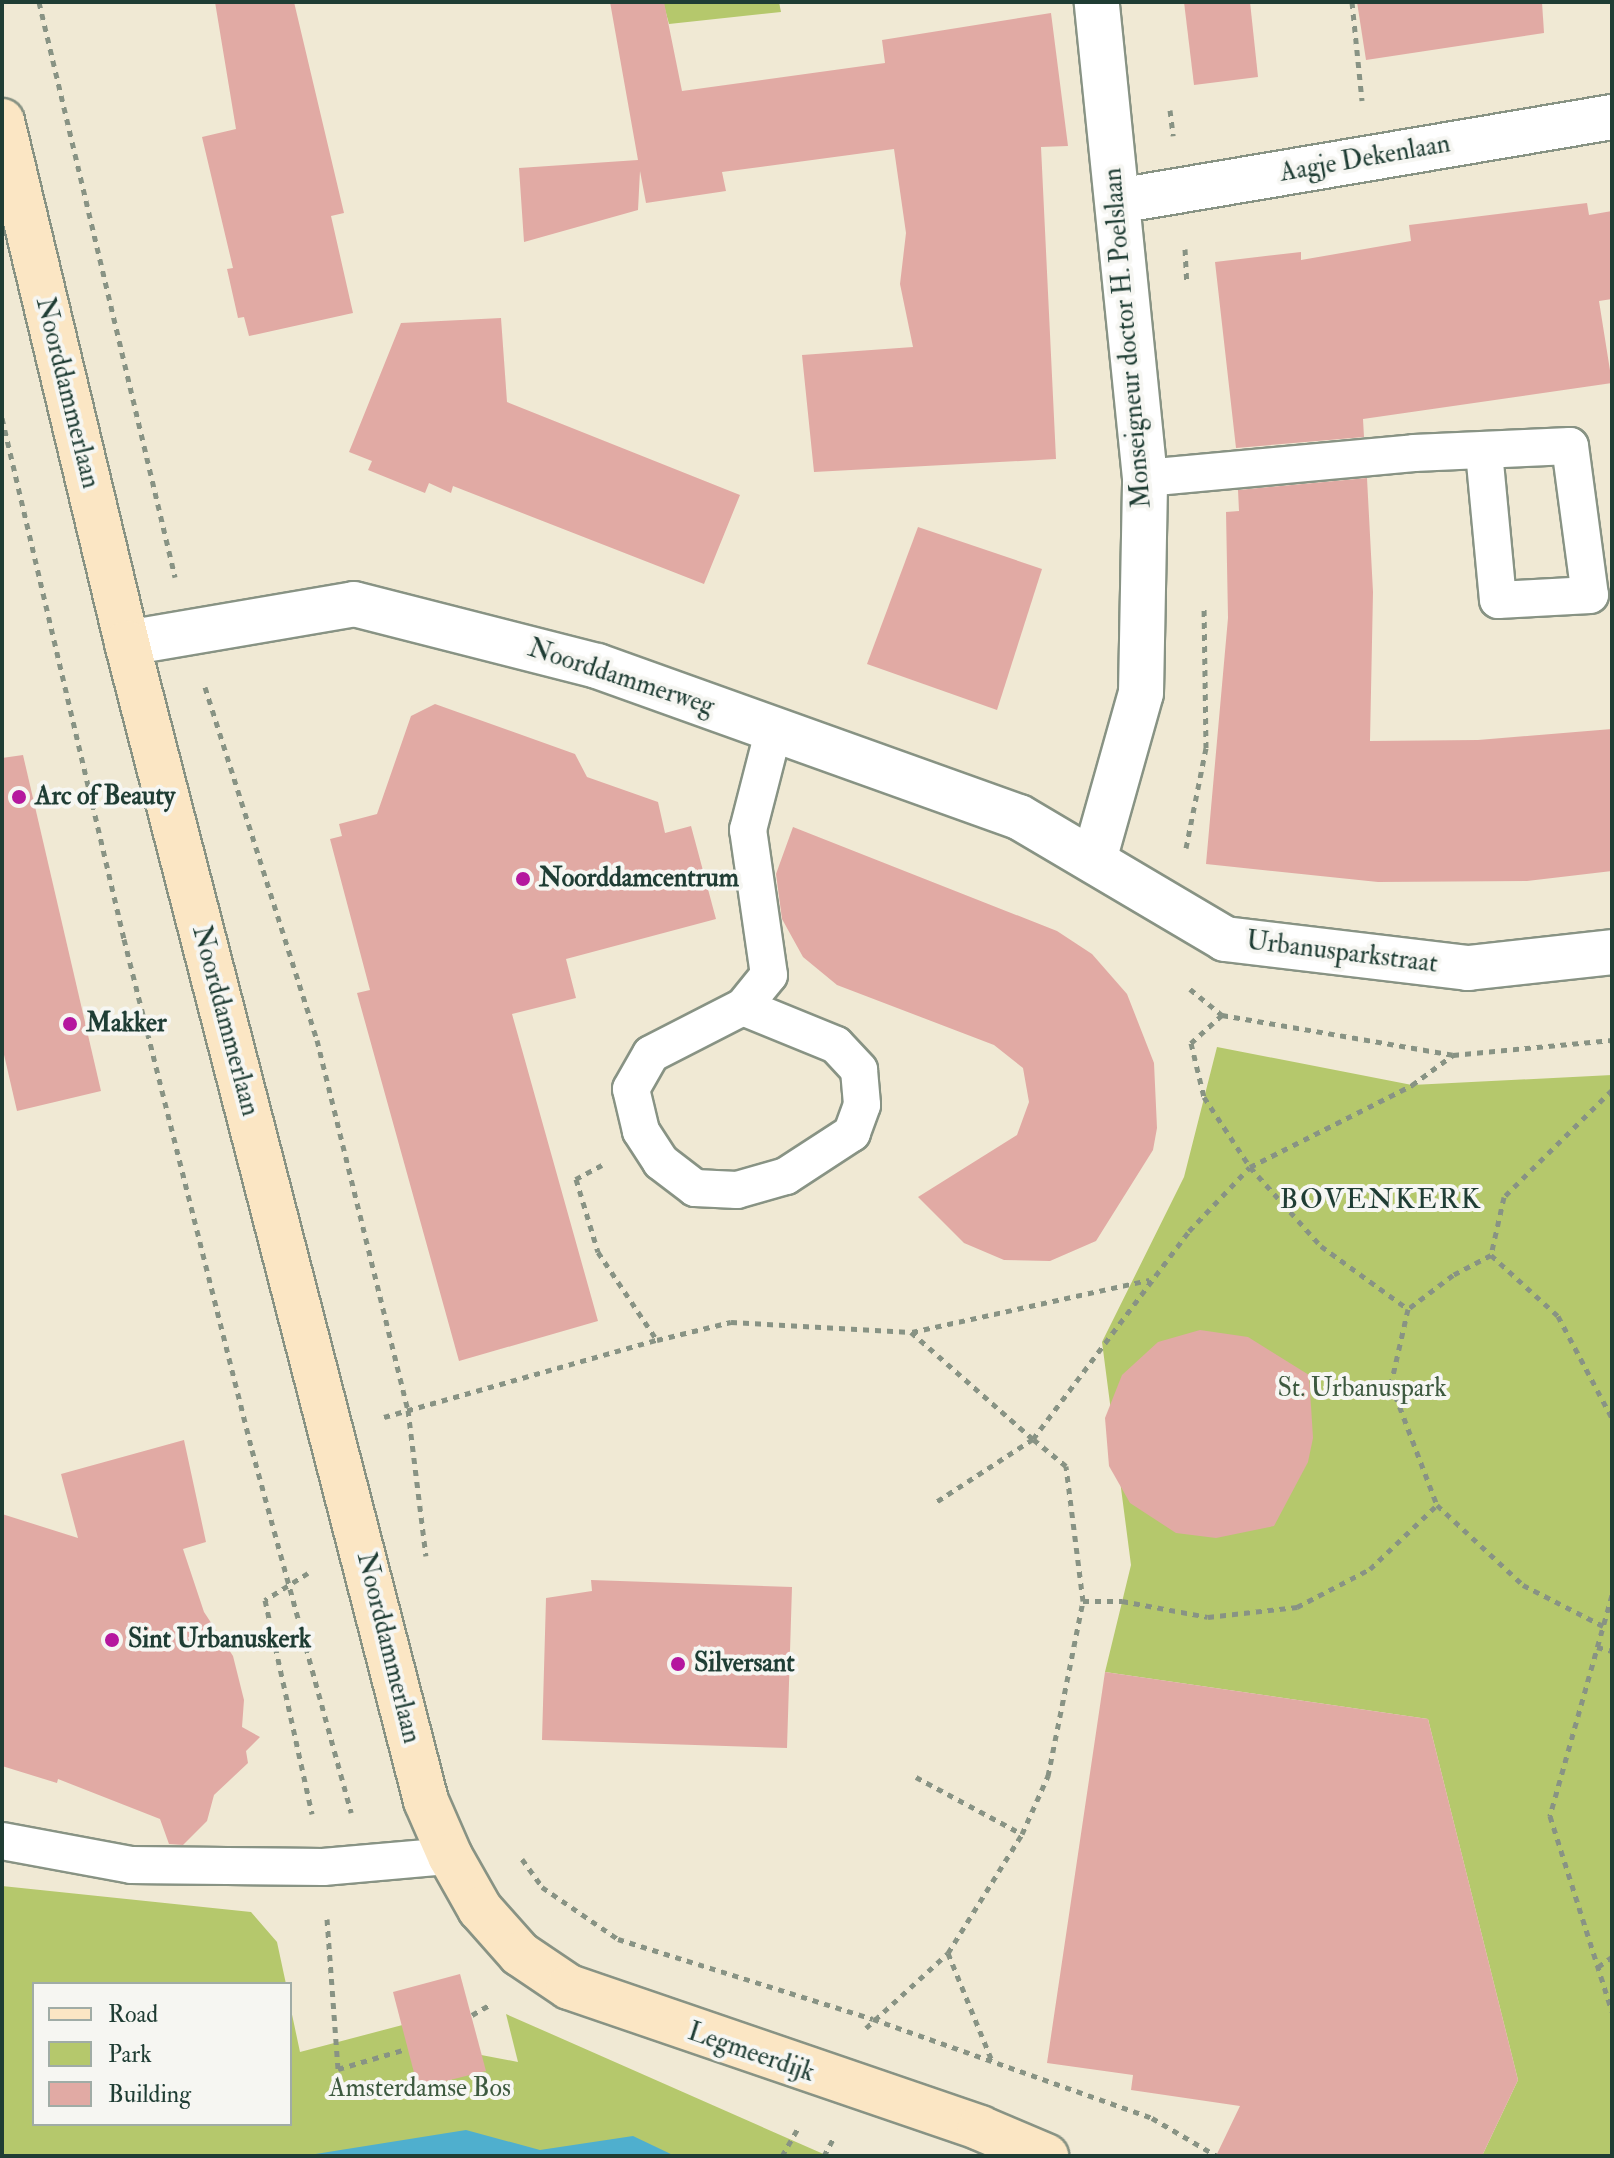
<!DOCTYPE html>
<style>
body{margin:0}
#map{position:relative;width:1614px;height:2158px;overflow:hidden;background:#f0e9d4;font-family:"IM FELL Double Pica",serif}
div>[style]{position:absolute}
.green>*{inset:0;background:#b5c86c}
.water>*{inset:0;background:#4fafce}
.building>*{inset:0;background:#e1aaa4}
.path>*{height:5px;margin-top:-2.5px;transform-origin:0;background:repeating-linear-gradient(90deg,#889384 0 6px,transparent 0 12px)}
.roads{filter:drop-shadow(2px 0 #889384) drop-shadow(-2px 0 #889384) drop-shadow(0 2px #889384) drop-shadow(0 -2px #889384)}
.lane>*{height:36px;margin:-18px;padding:0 18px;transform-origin:18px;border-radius:18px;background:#fff}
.street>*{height:44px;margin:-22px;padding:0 22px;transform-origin:22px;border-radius:22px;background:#fff}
.secondary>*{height:44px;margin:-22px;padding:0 22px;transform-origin:22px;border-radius:22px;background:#fbe6c4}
.dots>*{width:22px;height:22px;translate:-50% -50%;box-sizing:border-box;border:4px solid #f6f6f2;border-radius:50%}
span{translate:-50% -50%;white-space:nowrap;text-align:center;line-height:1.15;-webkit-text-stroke:8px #f6f6f2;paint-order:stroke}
.street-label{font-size:26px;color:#1f3d34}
.poi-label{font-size:26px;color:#1f3d34;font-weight:700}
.left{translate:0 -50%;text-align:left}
.park-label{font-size:26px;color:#3d593f}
.neighbourhood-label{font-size:28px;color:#1f3d34;letter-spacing:2px}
.frame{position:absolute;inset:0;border:4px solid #1f3d34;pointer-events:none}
.legend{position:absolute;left:32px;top:1982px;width:260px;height:144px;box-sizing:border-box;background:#f6f6f2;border:2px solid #a0aca6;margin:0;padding:10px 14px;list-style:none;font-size:24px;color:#1f3d34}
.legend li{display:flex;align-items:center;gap:16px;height:40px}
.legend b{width:40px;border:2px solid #a0aca6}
</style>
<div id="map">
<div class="green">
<div style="clip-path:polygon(663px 2px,779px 2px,781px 12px,669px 24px)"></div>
<div style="clip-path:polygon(1217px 1047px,1412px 1085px,1612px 1075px,1612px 2156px,1482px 2156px,1518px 2080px,1428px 1719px,1105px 1672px,1131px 1565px,1102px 1342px,1184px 1177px)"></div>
<div style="clip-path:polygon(2px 1886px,251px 1912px,277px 1942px,286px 1984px,34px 1984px,34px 2124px,290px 2124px,290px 2005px,300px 2052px,448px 2013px,476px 2054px,518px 2062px,506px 2014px,828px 2156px,2px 2156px)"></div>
</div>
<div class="water">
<div style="clip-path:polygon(466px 2130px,540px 2150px,633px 2136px,675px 2156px,303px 2156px)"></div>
</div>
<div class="building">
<div style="clip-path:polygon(215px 2px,294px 2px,344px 213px,331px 216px,353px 313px,249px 336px,244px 317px,238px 318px,227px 269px,233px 268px,202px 137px,236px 129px)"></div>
<div style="clip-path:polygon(610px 2px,664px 2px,682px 91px,885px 63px,882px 40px,1051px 13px,1068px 146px,1041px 147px,1056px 459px,814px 472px,802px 355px,913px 347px,900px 284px,906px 233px,894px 149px,722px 172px,726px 191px,646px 203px,640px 171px,638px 210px,524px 242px,519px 168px,638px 160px)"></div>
<div style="clip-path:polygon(1184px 2px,1250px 2px,1258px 77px,1194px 85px)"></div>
<div style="clip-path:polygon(1357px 2px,1542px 2px,1544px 33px,1366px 60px)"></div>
<div style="clip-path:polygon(1587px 203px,1589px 215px,1612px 211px,1612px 299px,1599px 301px,1612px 383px,1363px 419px,1364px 437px,1236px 448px,1215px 262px,1301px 252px,1301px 260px,1411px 241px,1409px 225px)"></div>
<div style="clip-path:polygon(501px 318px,507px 402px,740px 495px,704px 584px,453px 486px,451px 493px,429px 483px,425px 493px,368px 470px,372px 461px,349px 452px,401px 323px)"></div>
<div style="clip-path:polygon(1367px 478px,1373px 592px,1370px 741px,1478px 740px,1612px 729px,1612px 871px,1527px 881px,1378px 882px,1206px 864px,1228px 618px,1226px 512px,1239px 511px,1238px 490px)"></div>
<div style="clip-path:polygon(918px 527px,1042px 569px,997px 710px,867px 664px)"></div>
<div style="clip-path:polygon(435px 704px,575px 754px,587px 777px,658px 802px,665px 833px,691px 826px,716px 919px,566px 959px,576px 998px,512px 1014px,598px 1321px,459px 1361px,357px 993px,370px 990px,330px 839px,342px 836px,339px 824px,377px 814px,411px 716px)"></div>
<div style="clip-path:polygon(23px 755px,101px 1091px,17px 1111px,2px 1046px,2px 758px)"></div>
<div style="clip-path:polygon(793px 827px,1057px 931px,1092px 954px,1127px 994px,1154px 1063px,1157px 1128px,1153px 1150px,1096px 1241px,1050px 1261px,1004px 1260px,964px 1243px,918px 1197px,1017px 1135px,1029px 1102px,1023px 1068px,994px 1045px,837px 985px,803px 957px,782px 919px,776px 874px)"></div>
<div style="clip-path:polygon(1200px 1330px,1248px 1337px,1309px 1375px,1313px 1438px,1308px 1462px,1274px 1526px,1216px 1538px,1176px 1533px,1130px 1503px,1109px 1466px,1105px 1418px,1122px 1375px,1158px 1342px)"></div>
<div style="clip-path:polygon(184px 1440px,206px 1542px,183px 1549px,204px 1612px,233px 1656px,244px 1700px,242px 1727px,260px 1737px,246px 1751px,248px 1763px,214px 1795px,207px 1821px,183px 1845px,169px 1844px,160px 1819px,58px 1779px,57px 1783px,2px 1766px,2px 1514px,78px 1538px,61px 1474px)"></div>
<div style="clip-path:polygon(591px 1580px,792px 1587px,787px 1748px,542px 1740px,546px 1598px,592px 1591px)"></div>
<div style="clip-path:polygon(1105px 1672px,1428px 1719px,1518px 2080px,1482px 2156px,1216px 2156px,1240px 2106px,1131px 2090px,1133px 2075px,1047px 2063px)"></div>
<div style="clip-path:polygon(460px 1974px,486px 2071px,418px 2088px,393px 1992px)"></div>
</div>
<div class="path">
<div style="left:39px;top:2px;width:591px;rotate:76.69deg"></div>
<div style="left:1352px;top:2px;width:99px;rotate:84.2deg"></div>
<div style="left:1170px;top:110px;width:26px;rotate:83deg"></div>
<div style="left:1185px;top:249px;width:34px;rotate:87deg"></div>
<div style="left:2px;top:418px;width:535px;rotate:76.82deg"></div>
<div style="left:124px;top:939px;width:527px;rotate:75.94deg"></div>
<div style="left:252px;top:1450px;width:376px;rotate:74.7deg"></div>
<div style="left:205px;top:687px;width:370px;rotate:72.4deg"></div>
<div style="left:317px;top:1040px;width:381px;rotate:76.2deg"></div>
<div style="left:408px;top:1410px;width:147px;rotate:83deg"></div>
<div style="left:1186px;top:848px;width:102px;rotate:-78.7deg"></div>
<div style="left:1206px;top:748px;width:140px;rotate:-90.8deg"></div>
<div style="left:1190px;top:989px;width:41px;rotate:39.1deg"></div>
<div style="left:1222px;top:1015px;width:234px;rotate:9.8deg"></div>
<div style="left:1453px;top:1055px;width:160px;rotate:-5.4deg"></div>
<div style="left:1222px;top:1015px;width:42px;rotate:137.9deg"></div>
<div style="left:1191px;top:1043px;width:56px;rotate:76.5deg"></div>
<div style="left:1204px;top:1097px;width:84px;rotate:56.7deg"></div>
<div style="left:1250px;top:1167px;width:106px;rotate:48.1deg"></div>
<div style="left:1321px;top:1246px;width:107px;rotate:35.9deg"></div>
<div style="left:1612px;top:1090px;width:152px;rotate:135.3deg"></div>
<div style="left:1504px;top:1197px;width:59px;rotate:102.6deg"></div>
<div style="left:1491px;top:1255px;width:91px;rotate:42.3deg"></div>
<div style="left:1558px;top:1316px;width:115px;rotate:62.1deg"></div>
<div style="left:602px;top:1165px;width:30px;rotate:152deg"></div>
<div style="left:576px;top:1179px;width:76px;rotate:73.2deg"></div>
<div style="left:598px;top:1252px;width:106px;rotate:56.2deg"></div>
<div style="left:657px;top:1340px;width:76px;rotate:-13.7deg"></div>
<div style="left:731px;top:1322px;width:180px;rotate:3.2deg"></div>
<div style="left:911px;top:1332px;width:162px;rotate:41.3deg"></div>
<div style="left:1033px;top:1439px;width:260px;rotate:-53.1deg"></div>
<div style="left:1189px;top:1231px;width:88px;rotate:-46.4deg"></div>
<div style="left:1250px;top:1167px;width:182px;rotate:-26.8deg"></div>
<div style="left:1412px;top:1085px;width:51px;rotate:-36.2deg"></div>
<div style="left:1491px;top:1255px;width:43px;rotate:152.2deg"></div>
<div style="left:1453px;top:1275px;width:56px;rotate:142.9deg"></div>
<div style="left:1408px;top:1309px;width:77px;rotate:102.8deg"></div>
<div style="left:1391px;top:1384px;width:129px;rotate:69.2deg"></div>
<div style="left:1437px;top:1505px;width:117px;rotate:42.9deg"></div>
<div style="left:1523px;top:1585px;width:90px;rotate:27.1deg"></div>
<div style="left:912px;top:1332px;width:243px;rotate:-12.4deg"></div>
<div style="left:384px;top:1417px;width:284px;rotate:-15.8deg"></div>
<div style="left:308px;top:1573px;width:51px;rotate:147.9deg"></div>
<div style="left:265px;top:1600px;width:219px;rotate:77.6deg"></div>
<div style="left:1612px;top:1595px;width:230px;rotate:105.7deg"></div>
<div style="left:1550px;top:1816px;width:205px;rotate:72.4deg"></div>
<div style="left:1083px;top:1601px;width:39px"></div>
<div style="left:1122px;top:1601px;width:87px;rotate:10.5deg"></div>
<div style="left:1208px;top:1617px;width:90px;rotate:-6.4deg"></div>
<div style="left:1297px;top:1607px;width:82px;rotate:-27.5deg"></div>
<div style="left:1370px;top:1569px;width:93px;rotate:-43.7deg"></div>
<div style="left:1597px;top:1647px;width:16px;rotate:15deg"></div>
<div style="left:916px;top:1777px;width:120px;rotate:28.3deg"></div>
<div style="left:1022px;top:1834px;width:64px;rotate:-65.9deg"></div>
<div style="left:1048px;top:1776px;width:178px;rotate:-78.7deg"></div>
<div style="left:1083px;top:1601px;width:136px;rotate:-97.2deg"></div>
<div style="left:1066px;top:1466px;width:43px;rotate:-140.7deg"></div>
<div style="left:1033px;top:1439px;width:119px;rotate:147deg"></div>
<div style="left:522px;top:1859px;width:34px;rotate:54deg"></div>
<div style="left:542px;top:1887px;width:92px;rotate:34.4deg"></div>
<div style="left:618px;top:1939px;width:267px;rotate:17.4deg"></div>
<div style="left:873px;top:2019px;width:296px;rotate:19.5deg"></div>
<div style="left:1152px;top:2118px;width:75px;rotate:30.3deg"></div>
<div style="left:327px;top:1919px;width:150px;rotate:85.8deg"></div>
<div style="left:338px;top:2069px;width:68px;rotate:-16.3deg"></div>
<div style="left:948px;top:1953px;width:119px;rotate:67.8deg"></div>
<div style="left:1598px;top:1967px;width:17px;rotate:-36deg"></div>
<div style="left:472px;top:2015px;width:22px;rotate:-30deg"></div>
<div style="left:866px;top:2028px;width:111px;rotate:-42.4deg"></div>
<div style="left:948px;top:1953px;width:140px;rotate:-58.1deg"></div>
<div style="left:782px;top:2156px;width:34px;rotate:-60deg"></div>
<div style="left:824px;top:2156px;width:19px;rotate:-62deg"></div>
</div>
<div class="roads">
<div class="lane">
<div style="left:1145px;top:478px;width:270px;rotate:-5.3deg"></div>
<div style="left:1414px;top:453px;width:156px;rotate:-2.6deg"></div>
<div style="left:1570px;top:446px;width:150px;rotate:82.4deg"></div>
<div style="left:1590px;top:595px;width:92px;rotate:176.9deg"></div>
<div style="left:1498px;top:600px;width:148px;rotate:-95.4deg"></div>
<div style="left:743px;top:1007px;width:100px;rotate:22.2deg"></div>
<div style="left:836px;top:1045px;width:34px;rotate:47deg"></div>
<div style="left:859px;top:1070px;width:35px;rotate:85deg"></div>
<div style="left:862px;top:1105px;width:30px;rotate:110deg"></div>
<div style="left:852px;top:1133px;width:79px;rotate:146.9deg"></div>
<div style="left:786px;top:1176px;width:51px;rotate:164.1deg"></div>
<div style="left:737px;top:1190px;width:42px;rotate:-177.3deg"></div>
<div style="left:695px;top:1188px;width:43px;rotate:-142.6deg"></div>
<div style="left:661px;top:1162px;width:37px;rotate:-123deg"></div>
<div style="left:641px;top:1131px;width:43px;rotate:-103.4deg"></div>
<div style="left:631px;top:1089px;width:40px;rotate:-60.3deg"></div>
<div style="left:651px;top:1054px;width:103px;rotate:-27.1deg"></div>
<div style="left:743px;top:1007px;width:41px;rotate:-50.9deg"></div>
<div style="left:769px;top:975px;width:147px;rotate:-98.2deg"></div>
<div style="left:748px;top:830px;width:104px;rotate:-75.6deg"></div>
<div style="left:2px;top:1841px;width:131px;rotate:10.5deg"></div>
<div style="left:131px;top:1865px;width:192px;rotate:0.6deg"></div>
<div style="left:323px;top:1867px;width:127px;rotate:-5deg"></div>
</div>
<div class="street">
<div style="left:1118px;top:201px;width:501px;rotate:-9.65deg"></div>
<div style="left:127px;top:643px;width:230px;rotate:-9.7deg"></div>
<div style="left:354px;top:604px;width:251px;rotate:14.3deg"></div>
<div style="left:597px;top:666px;width:448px;rotate:19.7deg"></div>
<div style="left:1019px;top:817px;width:239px;rotate:30.6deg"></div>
<div style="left:1225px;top:939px;width:245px;rotate:6.8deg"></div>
<div style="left:1468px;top:968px;width:145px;rotate:-6.3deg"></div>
<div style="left:1094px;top:860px;width:173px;rotate:-74.3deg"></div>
<div style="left:1141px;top:693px;width:215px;rotate:-88.9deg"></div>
<div style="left:1145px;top:478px;width:478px;rotate:-95.8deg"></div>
</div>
<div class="secondary">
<div style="left:2px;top:121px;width:537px;rotate:76.53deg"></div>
<div style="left:127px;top:643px;width:1196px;rotate:75.52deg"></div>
<div style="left:426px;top:1801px;width:60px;rotate:66.4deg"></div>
<div style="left:450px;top:1856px;width:61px;rotate:60.5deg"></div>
<div style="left:480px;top:1909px;width:60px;rotate:48.4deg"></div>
<div style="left:520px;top:1954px;width:59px;rotate:34deg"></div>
<div style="left:569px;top:1987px;width:435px;rotate:18.9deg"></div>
<div style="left:980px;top:2128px;width:72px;rotate:23deg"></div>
</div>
</div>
<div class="dots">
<div style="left:19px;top:797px;background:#b5179e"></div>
<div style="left:523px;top:879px;background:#b5179e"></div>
<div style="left:70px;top:1024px;background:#b5179e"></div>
<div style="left:112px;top:1640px;background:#b5179e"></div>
<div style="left:678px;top:1664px;background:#b5179e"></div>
</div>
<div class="street-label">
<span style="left:1365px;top:159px;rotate:-10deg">Aagje Dekenlaan</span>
<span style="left:1128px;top:338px;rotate:-95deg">Monseigneur doctor H. Poelslaan</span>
<span style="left:67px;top:393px;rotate:76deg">Noorddammerlaan</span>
<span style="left:621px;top:678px;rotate:18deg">Noorddammerweg</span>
<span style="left:1342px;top:953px;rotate:7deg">Urbanusparkstraat</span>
<span style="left:225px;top:1021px;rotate:75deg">Noorddammerlaan</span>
<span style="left:388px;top:1648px;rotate:76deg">Noorddammerlaan</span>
<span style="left:751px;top:2053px;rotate:19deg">Legmeerdijk</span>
</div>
<div class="poi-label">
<span class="left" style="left:35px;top:797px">Arc of Beauty</span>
<span class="left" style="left:539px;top:879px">Noorddamcentrum</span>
<span class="left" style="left:86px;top:1024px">Makker</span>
<span class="left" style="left:128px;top:1640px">Sint Urbanuskerk</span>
<span class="left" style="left:694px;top:1664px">Silversant</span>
</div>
<div class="park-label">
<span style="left:1362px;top:1389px">St. Urbanuspark</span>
<span style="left:420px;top:2089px">Amsterdamse Bos</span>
</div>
<div class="neighbourhood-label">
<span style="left:1381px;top:1200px">BOVENKERK</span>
</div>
<div class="frame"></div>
<ul class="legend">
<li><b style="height:10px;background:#fbe6c4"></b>Road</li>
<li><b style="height:22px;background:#b5c86c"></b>Park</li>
<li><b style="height:22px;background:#e1aaa4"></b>Building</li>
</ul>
</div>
